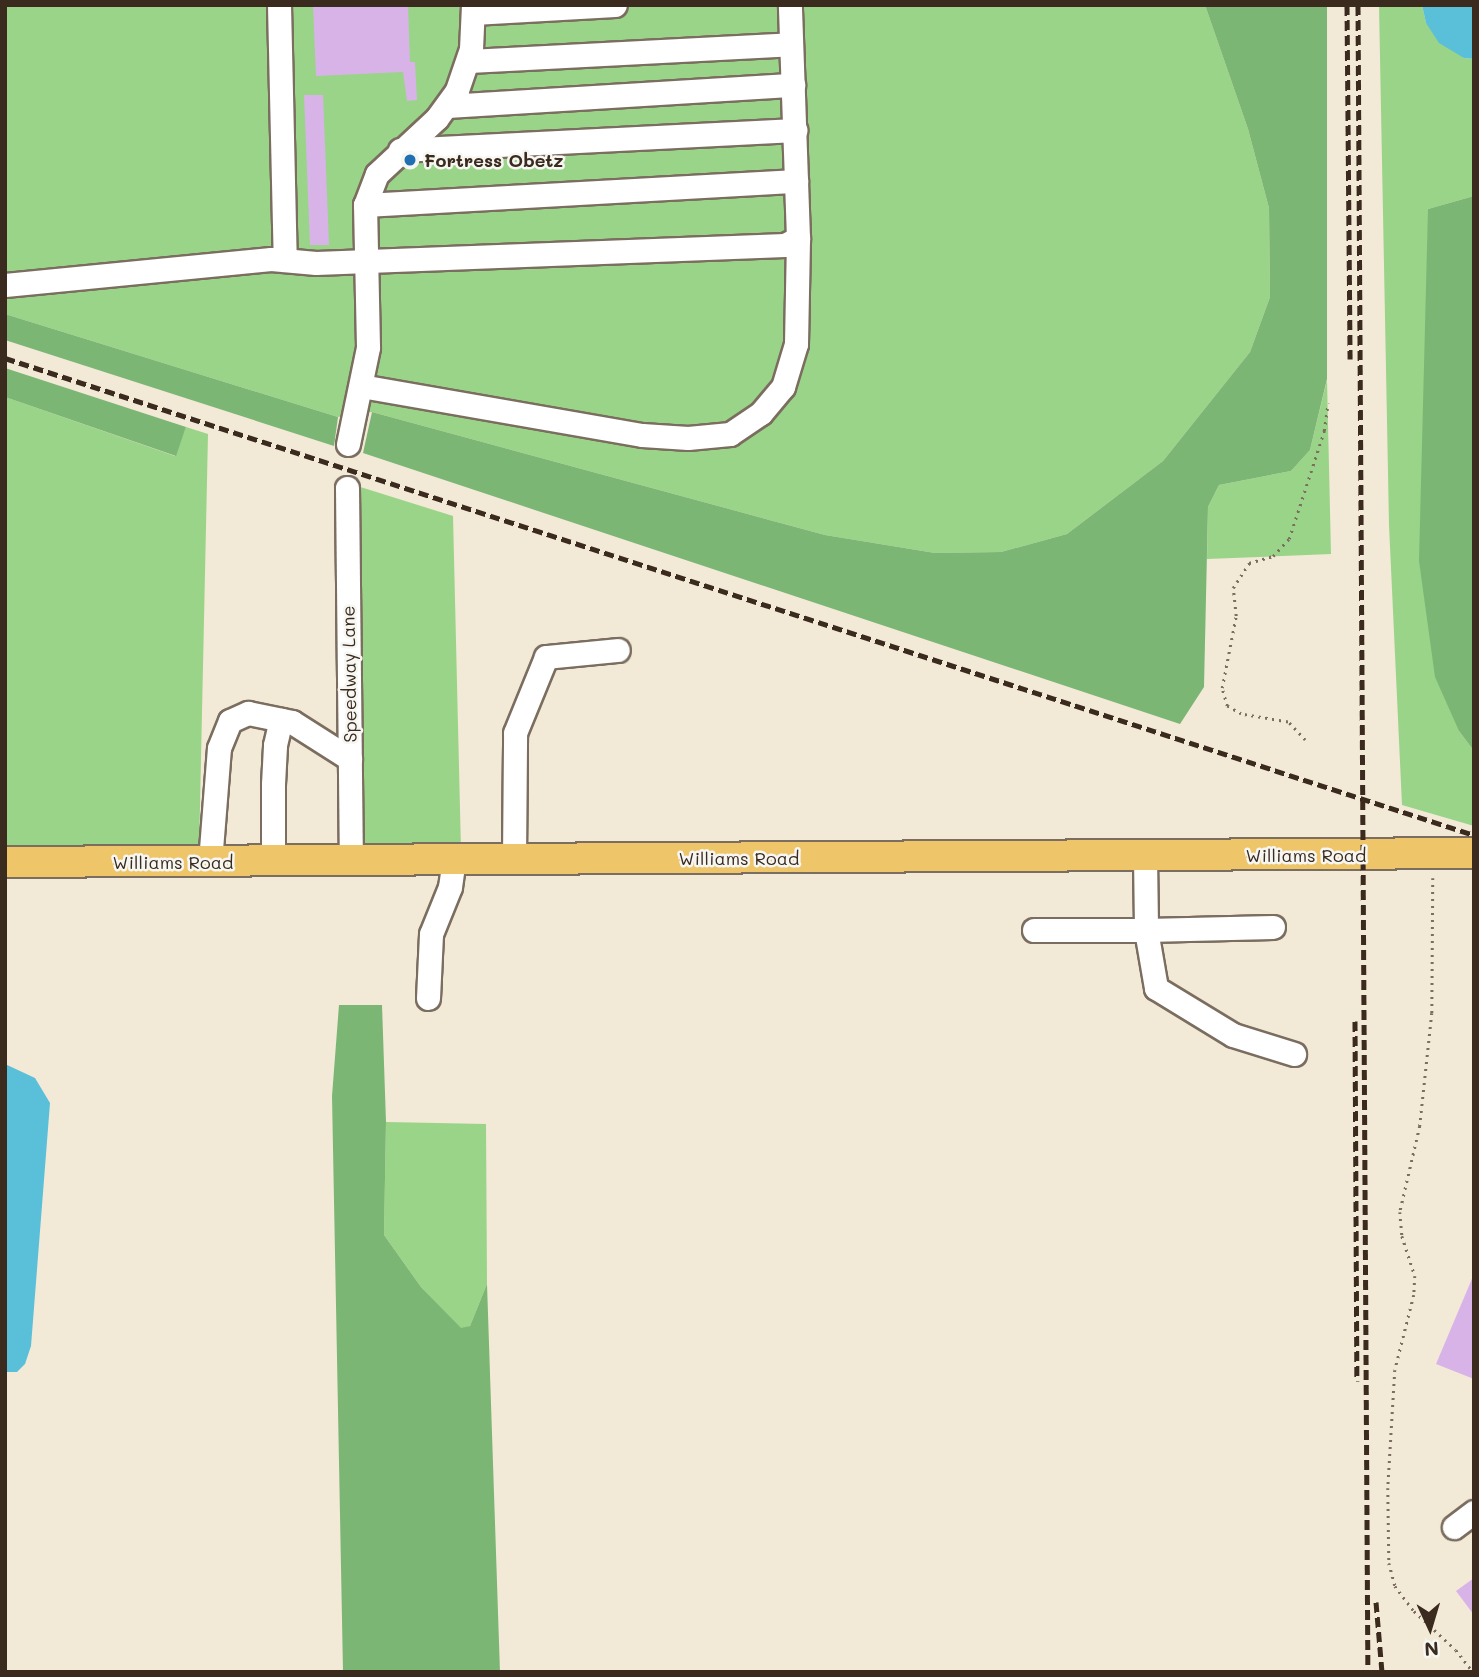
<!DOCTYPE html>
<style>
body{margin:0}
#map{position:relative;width:1479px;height:1677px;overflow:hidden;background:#f2e9d7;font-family:Mali,sans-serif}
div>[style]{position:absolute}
.green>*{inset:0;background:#9ad488}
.forest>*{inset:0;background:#7bb674}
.water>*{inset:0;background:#5abfd8}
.building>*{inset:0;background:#d8b3e8}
.path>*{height:2.5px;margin-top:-1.25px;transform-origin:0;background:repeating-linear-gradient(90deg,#7b6d5f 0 2px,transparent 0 7px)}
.roads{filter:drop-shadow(2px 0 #7b6d5f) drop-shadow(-2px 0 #7b6d5f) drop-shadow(0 2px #7b6d5f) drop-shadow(0 -2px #7b6d5f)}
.minor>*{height:23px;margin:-11.5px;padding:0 11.5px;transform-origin:11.5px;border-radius:11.5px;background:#fff}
.major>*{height:30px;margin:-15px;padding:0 15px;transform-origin:15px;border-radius:15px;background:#eec569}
.rail>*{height:5px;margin-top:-2.5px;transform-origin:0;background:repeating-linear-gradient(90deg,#3b2a1e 0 10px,transparent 0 15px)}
.dots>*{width:19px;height:19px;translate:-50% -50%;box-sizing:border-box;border:4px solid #f6f6f2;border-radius:50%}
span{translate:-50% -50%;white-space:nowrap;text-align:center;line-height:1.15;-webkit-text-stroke:5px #f6f6f2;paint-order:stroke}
.poi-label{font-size:18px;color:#3b2a1e;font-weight:700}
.left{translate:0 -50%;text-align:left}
.street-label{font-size:18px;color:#3b2a1e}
.frame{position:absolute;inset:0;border:7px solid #3b2a1e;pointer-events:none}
.north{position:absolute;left:1395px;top:1593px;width:70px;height:70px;-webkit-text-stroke:5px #f6f6f2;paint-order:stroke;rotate:176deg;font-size:19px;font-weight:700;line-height:28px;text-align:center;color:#3b2a1e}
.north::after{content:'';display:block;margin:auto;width:24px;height:32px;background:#3b2a1e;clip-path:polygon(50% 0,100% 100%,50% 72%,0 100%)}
</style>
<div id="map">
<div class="green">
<div style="clip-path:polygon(5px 5px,1205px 5px,1248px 129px,1269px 208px,1270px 297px,1250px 352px,1163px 461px,1067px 534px,1001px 552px,935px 553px,825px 535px,372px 412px,338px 417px,5px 314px)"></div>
<div style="clip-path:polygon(1379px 5px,1422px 5px,1426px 23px,1464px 58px,1474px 59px,1474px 196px,1428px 209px,1459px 731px,1474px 751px,1474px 826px,1402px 805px,1389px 525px)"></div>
<div style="clip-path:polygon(1327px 380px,1331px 554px,1207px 559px,1208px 507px,1219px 485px,1291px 471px,1310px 450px)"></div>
<div style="clip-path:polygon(5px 397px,175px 456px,186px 427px,208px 434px,199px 852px,5px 854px)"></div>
<div style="clip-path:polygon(354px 485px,453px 516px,461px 851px,363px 846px,359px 837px)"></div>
<div style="clip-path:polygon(386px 1122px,486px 1124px,487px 1284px,470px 1326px,461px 1329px,421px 1287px,384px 1235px)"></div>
</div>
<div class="forest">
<div style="clip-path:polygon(1205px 5px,1327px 5px,1327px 379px,1310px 450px,1291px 471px,1219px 485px,1208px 507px,1204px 687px,1180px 724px,363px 453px,372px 412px,825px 535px,935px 553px,1001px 552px,1067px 534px,1163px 461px,1250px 352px,1270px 297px,1269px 208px,1248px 129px)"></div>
<div style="clip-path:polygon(1474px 196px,1474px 751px,1459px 731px,1435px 677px,1419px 561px,1428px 209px)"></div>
<div style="clip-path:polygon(5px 314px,338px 417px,334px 446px,5px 340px)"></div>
<div style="clip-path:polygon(5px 368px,186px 427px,176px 456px,5px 397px)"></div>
<div style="clip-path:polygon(339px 1005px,382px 1005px,386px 1122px,384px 1235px,421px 1287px,461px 1328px,470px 1326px,487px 1284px,500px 1672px,343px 1672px,332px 1096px)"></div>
</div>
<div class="water">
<div style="clip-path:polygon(1422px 5px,1474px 5px,1474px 59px,1464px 58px,1439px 43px,1426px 23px)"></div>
<div style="clip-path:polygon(5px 1064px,35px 1078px,50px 1103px,31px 1346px,25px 1364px,17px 1372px,5px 1372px)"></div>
</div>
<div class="building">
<div style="clip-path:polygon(313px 5px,408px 5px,410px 62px,415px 62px,417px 100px,407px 101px,403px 72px,316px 76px)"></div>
<div style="clip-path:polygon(304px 95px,323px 95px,329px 245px,310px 245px)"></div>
<div style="clip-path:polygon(1474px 1274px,1474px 1379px,1436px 1364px)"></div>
<div style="clip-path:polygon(1474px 1578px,1474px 1615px,1456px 1591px)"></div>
</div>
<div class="path">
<div style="left:1305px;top:740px;width:25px;rotate:-133deg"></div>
<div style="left:1288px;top:722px;width:48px;rotate:-170.3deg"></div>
<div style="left:1241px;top:714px;width:16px;rotate:-150deg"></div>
<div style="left:1227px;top:706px;width:19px;rotate:-106deg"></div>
<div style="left:1222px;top:688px;width:73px;rotate:-79deg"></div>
<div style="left:1236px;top:616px;width:28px;rotate:-96deg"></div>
<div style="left:1233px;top:588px;width:30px;rotate:-57deg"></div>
<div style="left:1249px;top:563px;width:25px;rotate:-16deg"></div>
<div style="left:1273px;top:556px;width:23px;rotate:-47deg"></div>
<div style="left:1289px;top:539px;width:114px;rotate:-72deg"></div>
<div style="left:1324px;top:431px;width:28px;rotate:-82deg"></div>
<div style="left:1433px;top:878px;width:135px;rotate:90.4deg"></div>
<div style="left:1432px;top:1013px;width:114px;rotate:96.1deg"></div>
<div style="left:1420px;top:1126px;width:88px;rotate:103.1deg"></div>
<div style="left:1400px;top:1212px;width:24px;rotate:85deg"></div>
<div style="left:1402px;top:1236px;width:42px;rotate:72deg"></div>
<div style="left:1415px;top:1276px;width:19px;rotate:93deg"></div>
<div style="left:1414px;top:1295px;width:77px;rotate:104.2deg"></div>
<div style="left:1395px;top:1370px;width:118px;rotate:93.4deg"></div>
<div style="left:1388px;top:1488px;width:75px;rotate:89.2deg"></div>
<div style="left:1389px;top:1563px;width:24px;rotate:75deg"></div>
<div style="left:1395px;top:1586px;width:31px;rotate:53deg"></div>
<div style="left:1414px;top:1611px;width:57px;rotate:42.9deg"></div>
<div style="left:1456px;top:1650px;width:28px;rotate:52deg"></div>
</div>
<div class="roads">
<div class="minor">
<div style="left:279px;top:5px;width:255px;rotate:88.7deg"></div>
<div style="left:473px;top:13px;width:142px;rotate:-3.2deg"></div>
<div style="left:469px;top:61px;width:322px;rotate:-3deg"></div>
<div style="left:447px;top:106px;width:347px;rotate:-3.5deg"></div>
<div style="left:400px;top:150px;width:396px;rotate:-2.9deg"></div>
<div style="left:365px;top:205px;width:432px;rotate:-3.2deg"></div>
<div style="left:5px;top:285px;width:267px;rotate:-5.6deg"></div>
<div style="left:271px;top:259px;width:45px;rotate:5.1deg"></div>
<div style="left:316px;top:263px;width:469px;rotate:-2.2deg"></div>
<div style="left:785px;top:245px;width:15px;rotate:-28deg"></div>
<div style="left:798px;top:238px;width:233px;rotate:-92deg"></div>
<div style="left:361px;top:386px;width:285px;rotate:9.9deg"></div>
<div style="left:642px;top:435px;width:46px;rotate:3.7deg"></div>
<div style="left:688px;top:438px;width:42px;rotate:-5.4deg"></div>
<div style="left:730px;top:434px;width:37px;rotate:-34deg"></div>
<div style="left:761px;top:413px;width:34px;rotate:-50deg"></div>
<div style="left:783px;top:387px;width:45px;rotate:-73.2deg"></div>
<div style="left:796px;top:344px;width:106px;rotate:-88.9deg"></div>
<div style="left:348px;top:444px;width:99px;rotate:-78.3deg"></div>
<div style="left:368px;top:347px;width:142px;rotate:-91.2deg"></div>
<div style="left:365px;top:205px;width:33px;rotate:-69deg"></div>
<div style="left:377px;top:174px;width:82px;rotate:-43deg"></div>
<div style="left:437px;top:118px;width:34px;rotate:-54deg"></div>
<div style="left:457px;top:90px;width:43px;rotate:-71.1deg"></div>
<div style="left:471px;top:49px;width:44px;rotate:-87.4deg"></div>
<div style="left:347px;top:488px;width:373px;rotate:89.4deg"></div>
<div style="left:1145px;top:856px;width:74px;rotate:89.2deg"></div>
<div style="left:1146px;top:930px;width:127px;rotate:-1.4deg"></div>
<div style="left:514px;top:859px;width:126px;rotate:-89.5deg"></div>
<div style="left:515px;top:733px;width:82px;rotate:-67.8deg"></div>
<div style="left:546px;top:657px;width:72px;rotate:-5.6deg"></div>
<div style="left:210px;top:862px;width:114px;rotate:-85.5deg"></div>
<div style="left:219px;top:748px;width:29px;rotate:-68deg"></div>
<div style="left:230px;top:721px;width:20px;rotate:-24deg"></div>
<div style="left:248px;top:713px;width:45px;rotate:11.6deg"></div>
<div style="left:292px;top:722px;width:69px;rotate:32.5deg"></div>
<div style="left:273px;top:862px;width:78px;rotate:-90deg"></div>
<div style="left:273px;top:784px;width:39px;rotate:-87deg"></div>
<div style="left:275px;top:745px;width:26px;rotate:-77deg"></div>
<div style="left:1034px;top:930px;width:112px"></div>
<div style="left:1146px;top:930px;width:59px;rotate:80.2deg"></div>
<div style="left:1156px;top:988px;width:90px;rotate:31.4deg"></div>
<div style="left:1233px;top:1035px;width:64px;rotate:17.3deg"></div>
<div style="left:428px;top:998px;width:64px;rotate:-87.3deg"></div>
<div style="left:431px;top:934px;width:51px;rotate:-68deg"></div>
<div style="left:450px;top:887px;width:27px;rotate:-82deg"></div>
<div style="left:1454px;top:1527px;width:25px;rotate:-37deg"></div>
</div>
<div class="major">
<div style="left:5px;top:862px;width:1469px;rotate:-0.35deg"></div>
</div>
</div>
<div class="rail">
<div style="left:1347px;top:5px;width:354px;rotate:89.5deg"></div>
<div style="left:1358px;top:5px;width:1667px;rotate:89.66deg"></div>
<div style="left:5px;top:358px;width:1545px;rotate:17.99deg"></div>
<div style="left:1355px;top:1021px;width:360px;rotate:89.7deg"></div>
<div style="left:1376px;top:1602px;width:70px;rotate:85.1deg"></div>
</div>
<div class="dots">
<div style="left:410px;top:160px;background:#1f6fb2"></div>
</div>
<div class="poi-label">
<span class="left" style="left:424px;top:160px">Fortress Obetz</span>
</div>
<div class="street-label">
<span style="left:349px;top:674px;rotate:-91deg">Speedway Lane</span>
<span style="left:1306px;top:855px">Williams Road</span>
<span style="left:739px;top:858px">Williams Road</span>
<span style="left:173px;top:862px">Williams Road</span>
</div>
<div class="frame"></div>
<div class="north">N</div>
</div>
